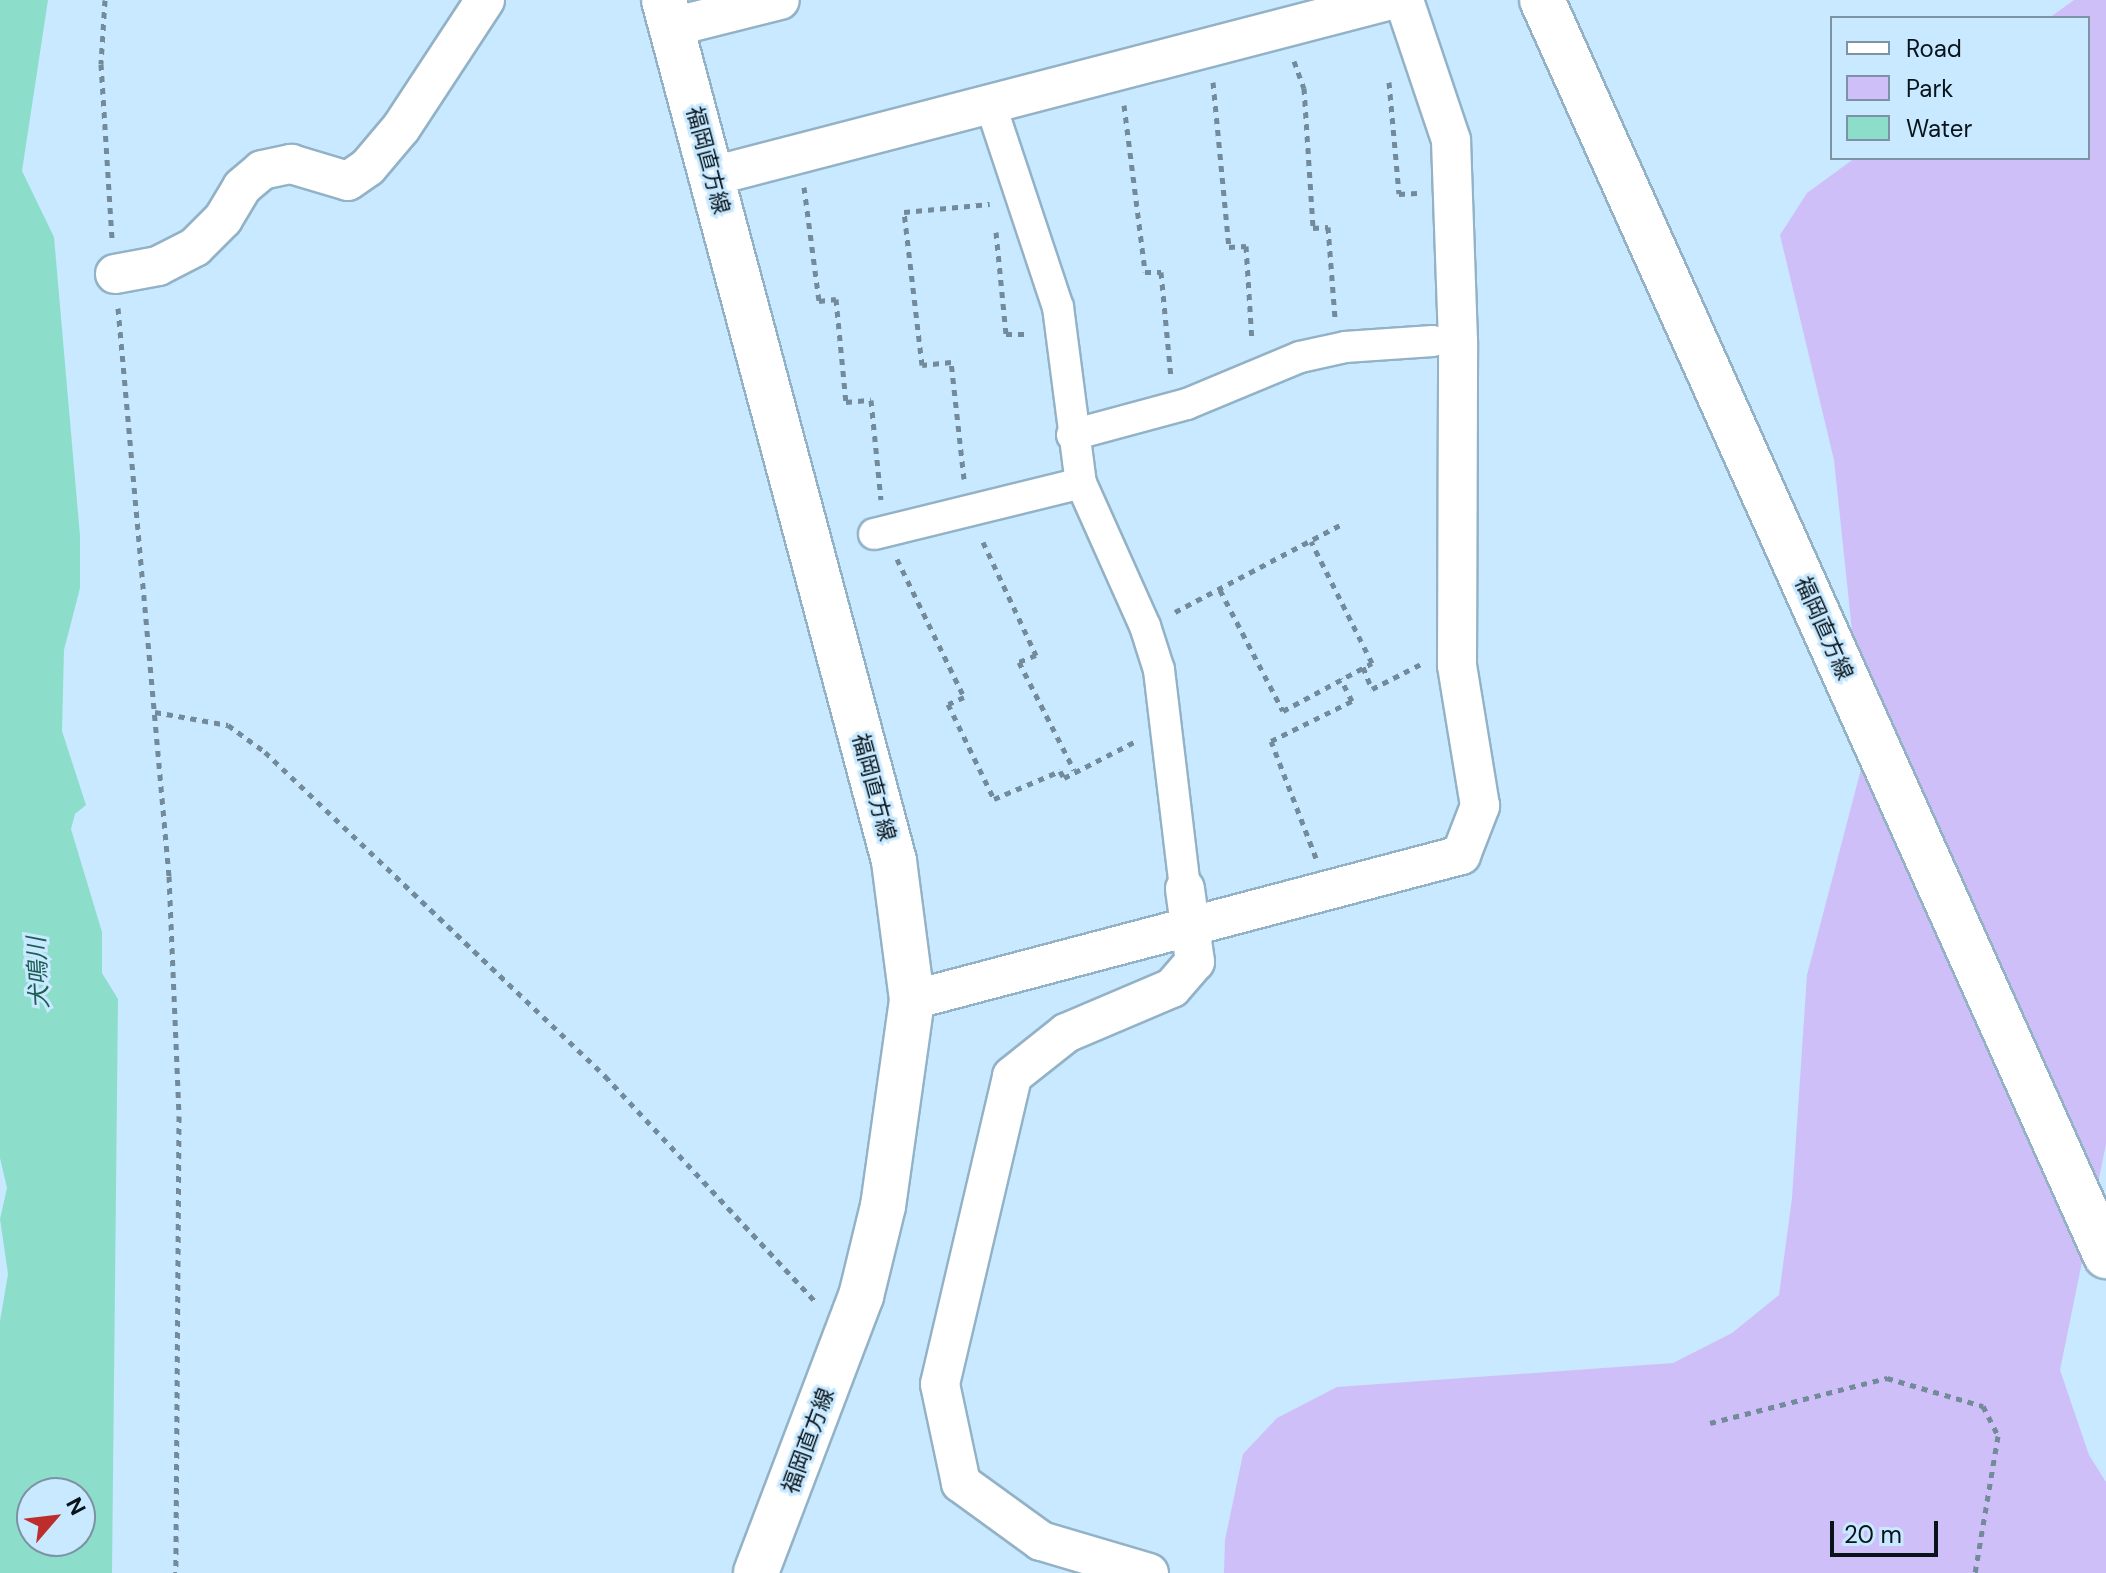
<!DOCTYPE html>
<meta charset="utf-8">
<style>
body{margin:0}
#map{position:relative;width:2106px;height:1573px;overflow:hidden;background:#c8e9ff;font-family:"DM Sans","Noto Sans JP",sans-serif}
div>[style]{position:absolute}
.green>*{inset:0;background:#cfbff8}
.water>*{inset:0;background:#8cdecb}
.path>*{height:5px;margin-top:-2.5px;transform-origin:0;background:repeating-linear-gradient(90deg,#728a99 0 6px,transparent 0 12px)}
.roads{filter:drop-shadow(2px 0 #93b2c6) drop-shadow(-2px 0 #93b2c6) drop-shadow(0 2px #93b2c6) drop-shadow(0 -2px #93b2c6)}
.pedestrian>*{height:30px;margin:-15px;padding:0 15px;transform-origin:15px;border-radius:15px;background:#fff}
.minor>*{height:38px;margin:-19px;padding:0 19px;transform-origin:19px;border-radius:19px;background:#fff}
.primary>*{height:44px;margin:-22px;padding:0 22px;transform-origin:22px;border-radius:22px;background:#fff}
span{translate:-50% -50%;white-space:nowrap;text-align:center;line-height:1.15;-webkit-text-stroke:6px #c8e9ff;paint-order:stroke}
.street-label{font-size:22px;color:#08131a}
.water-label{font-size:24px;color:#1d5f53;font-style:italic}
.legend{position:absolute;left:1830px;top:16px;width:260px;height:144px;box-sizing:border-box;background:#c8e9ff;border:2px solid #7b93a3;margin:0;padding:10px 14px;list-style:none;font-size:24px;color:#08131a}
.legend li{display:flex;align-items:center;gap:16px;height:40px}
.legend b{width:40px;border:2px solid #7b93a3}
.north{position:absolute;left:16px;top:1477px;width:80px;height:80px;box-sizing:border-box;background:#c8e9ff;border:2px solid #7b93a3;border-radius:50%;rotate:62deg;font-size:22px;font-weight:700;line-height:32px;text-align:center;color:#08131a}
.north::after{content:'';display:block;margin:auto;width:28px;height:36px;background:#bc2d2b;clip-path:polygon(50% 0,100% 100%,50% 72%,0 100%)}
.scale{position:absolute;left:1830px;top:1521px;width:108px;height:36px;box-sizing:border-box;border:4px solid #08131a;border-top:0;padding-left:10px;font-size:24px;line-height:28px;white-space:nowrap;color:#08131a;-webkit-text-stroke:6px #c8e9ff;paint-order:stroke}
</style>
<div id="map">
<div class="green">
<div style="clip-path:polygon(2074px 0,2106px 0,2106px 1144px,2060px 1370px,2089px 1455px,2106px 1482px,2106px 1573px,1224px 1573px,1225px 1540px,1243px 1454px,1277px 1418px,1337px 1387px,1673px 1363px,1732px 1333px,1779px 1295px,1792px 1198px,1807px 975px,1865px 754px,1834px 460px,1780px 235px,1807px 193px,1855px 158px,2088px 158px,2088px 18px,2049px 18px)"></div>
</div>
<div class="water">
<div style="clip-path:polygon(evenodd,0 0,48px 0,22px 171px,54px 237px,80px 536px,80px 588px,64px 650px,62px 731px,86px 805px,75px 814px,71px 829px,102px 932px,102px 973px,118px 999px,112px 1573px,0 1573px,0 1321px,8px 1274px,0 1219px,7px 1188px,0 1158px,0 0,32px 1493px,80px 1493px,80px 1541px,32px 1541px,32px 1493px)"></div>
</div>
<div class="path">
<div style="left:105px;top:0;width:64px;rotate:93.6deg"></div>
<div style="left:101px;top:64px;width:175px;rotate:86.4deg"></div>
<div style="left:1294px;top:61px;width:29px;rotate:70deg"></div>
<div style="left:1304px;top:88px;width:140px;rotate:86.3deg"></div>
<div style="left:1313px;top:228px;width:15px;rotate:-4deg"></div>
<div style="left:1328px;top:227px;width:90px;rotate:85.6deg"></div>
<div style="left:1213px;top:82px;width:166px;rotate:84.5deg"></div>
<div style="left:1229px;top:247px;width:17px;rotate:-3deg"></div>
<div style="left:1246px;top:246px;width:95px;rotate:86.4deg"></div>
<div style="left:1389px;top:82px;width:112px;rotate:84.9deg"></div>
<div style="left:1399px;top:194px;width:18px;rotate:-3deg"></div>
<div style="left:1124px;top:105px;width:168px;rotate:82.8deg"></div>
<div style="left:1145px;top:272px;width:16px"></div>
<div style="left:1161px;top:272px;width:105px;rotate:84.6deg"></div>
<div style="left:804px;top:187px;width:115px;rotate:82.5deg"></div>
<div style="left:819px;top:301px;width:17px;rotate:-7deg"></div>
<div style="left:836px;top:299px;width:103px;rotate:84.5deg"></div>
<div style="left:846px;top:402px;width:25px;rotate:-5deg"></div>
<div style="left:871px;top:400px;width:100px;rotate:84.3deg"></div>
<div style="left:996px;top:232px;width:102px;rotate:84.4deg"></div>
<div style="left:1006px;top:334px;width:24px"></div>
<div style="left:118px;top:308px;width:570px;rotate:84.87deg"></div>
<div style="left:169px;top:876px;width:240px;rotate:87.6deg"></div>
<div style="left:179px;top:1116px;width:457px;rotate:90.4deg"></div>
<div style="left:964px;top:479px;width:118px;rotate:-96.3deg"></div>
<div style="left:951px;top:362px;width:29px;rotate:174deg"></div>
<div style="left:922px;top:365px;width:154px;rotate:-96.7deg"></div>
<div style="left:904px;top:212px;width:86px;rotate:-5.3deg"></div>
<div style="left:983px;top:542px;width:125px;rotate:64.9deg"></div>
<div style="left:1036px;top:655px;width:18px;rotate:158deg"></div>
<div style="left:1019px;top:662px;width:121px;rotate:63deg"></div>
<div style="left:897px;top:559px;width:153px;rotate:64.1deg"></div>
<div style="left:964px;top:697px;width:17px;rotate:156deg"></div>
<div style="left:948px;top:704px;width:106px;rotate:64.2deg"></div>
<div style="left:994px;top:799px;width:72px;rotate:-23deg"></div>
<div style="left:1060px;top:771px;width:8px;rotate:60deg"></div>
<div style="left:1064px;top:778px;width:81px;rotate:-27.2deg"></div>
<div style="left:1220px;top:590px;width:136px;rotate:62.5deg"></div>
<div style="left:1283px;top:711px;width:101px;rotate:-28.3deg"></div>
<div style="left:1372px;top:663px;width:136px;rotate:-116.6deg"></div>
<div style="left:1175px;top:612px;width:191px;rotate:-27.8deg"></div>
<div style="left:1363px;top:667px;width:24px;rotate:68deg"></div>
<div style="left:1372px;top:689px;width:55px;rotate:-27deg"></div>
<div style="left:155px;top:712px;width:74px;rotate:10.1deg"></div>
<div style="left:228px;top:725px;width:46px;rotate:36.1deg"></div>
<div style="left:265px;top:752px;width:470px;rotate:43.6deg"></div>
<div style="left:605px;top:1076px;width:311px;rotate:47deg"></div>
<div style="left:1316px;top:858px;width:125px;rotate:-111deg"></div>
<div style="left:1271px;top:741px;width:90px;rotate:-26.3deg"></div>
<div style="left:1352px;top:701px;width:25px;rotate:-117deg"></div>
<div style="left:1710px;top:1423px;width:183px;rotate:-14.3deg"></div>
<div style="left:1887px;top:1378px;width:100px;rotate:16.3deg"></div>
<div style="left:1983px;top:1406px;width:34px;rotate:63deg"></div>
<div style="left:1998px;top:1436px;width:139px;rotate:99.5deg"></div>
</div>
<div class="roads">
<div class="pedestrian">
<div style="left:990px;top:103px;width:215px;rotate:71.6deg"></div>
<div style="left:1058px;top:307px;width:177px;rotate:82.6deg"></div>
<div style="left:1081px;top:483px;width:157px;rotate:65.9deg"></div>
<div style="left:1145px;top:626px;width:46px;rotate:72.3deg"></div>
<div style="left:1159px;top:670px;width:221px;rotate:83.2deg"></div>
<div style="left:1072px;top:435px;width:119px;rotate:-15.1deg"></div>
<div style="left:1187px;top:404px;width:122px;rotate:-22.6deg"></div>
<div style="left:1300px;top:357px;width:46px;rotate:-12.5deg"></div>
<div style="left:1345px;top:347px;width:88px;rotate:-3.9deg"></div>
<div style="left:874px;top:534px;width:213px;rotate:-13.8deg"></div>
</div>
<div class="minor">
<div style="left:672px;top:27px;width:111px;rotate:-14deg"></div>
<div style="left:713px;top:176px;width:700px;rotate:-14.55deg"></div>
<div style="left:115px;top:274px;width:44px;rotate:-10.5deg"></div>
<div style="left:158px;top:266px;width:42px;rotate:-27.2deg"></div>
<div style="left:195px;top:247px;width:40px;rotate:-45deg"></div>
<div style="left:223px;top:219px;width:37px;rotate:-59deg"></div>
<div style="left:242px;top:187px;width:26px;rotate:-40deg"></div>
<div style="left:262px;top:170px;width:30px;rotate:-12deg"></div>
<div style="left:291px;top:164px;width:59px;rotate:16.6deg"></div>
<div style="left:348px;top:181px;width:24px;rotate:-35deg"></div>
<div style="left:368px;top:167px;width:51px;rotate:-49.8deg"></div>
<div style="left:401px;top:128px;width:153px;rotate:-56.7deg"></div>
<div style="left:912px;top:1000px;width:568px;rotate:-14.79deg"></div>
<div style="left:1461px;top:855px;width:53px;rotate:-68.8deg"></div>
<div style="left:1480px;top:806px;width:143px;rotate:-99.3deg"></div>
<div style="left:1457px;top:665px;width:324px;rotate:-89.8deg"></div>
<div style="left:1458px;top:341px;width:201px;rotate:-92deg"></div>
<div style="left:1451px;top:140px;width:148px;rotate:-108.6deg"></div>
<div style="left:1149px;top:1573px;width:113px;rotate:-163.5deg"></div>
<div style="left:1041px;top:1541px;width:99px;rotate:-144.1deg"></div>
<div style="left:961px;top:1483px;width:101px;rotate:-102deg"></div>
<div style="left:940px;top:1384px;width:316px;rotate:-76.8deg"></div>
<div style="left:1012px;top:1076px;width:69px;rotate:-38.5deg"></div>
<div style="left:1066px;top:1033px;width:115px;rotate:-23deg"></div>
<div style="left:1172px;top:988px;width:35px;rotate:-49deg"></div>
<div style="left:1195px;top:962px;width:74px;rotate:-97.8deg"></div>
</div>
<div class="primary">
<div style="left:664px;top:0;width:891px;rotate:75.04deg"></div>
<div style="left:894px;top:861px;width:140px;rotate:82.6deg"></div>
<div style="left:912px;top:1000px;width:208px;rotate:98deg"></div>
<div style="left:883px;top:1206px;width:93px;rotate:103.7deg"></div>
<div style="left:861px;top:1296px;width:296px;rotate:110.8deg"></div>
<div style="left:1542px;top:0;width:1377px;rotate:65.82deg"></div>
</div>
</div>
<div class="street-label">
<span style="left:708px;top:160px;rotate:75deg">福岡直方線</span>
<span style="left:1824px;top:628px;rotate:66deg">福岡直方線</span>
<span style="left:874px;top:787px;rotate:75deg">福岡直方線</span>
<span style="left:808px;top:1441px;rotate:-70deg">福岡直方線</span>
</div>
<div class="water-label">
<span style="left:38px;top:973px;rotate:-93deg">犬鳴川</span>
</div>
<ul class="legend">
<li><b style="height:10px;background:#fff"></b>Road</li>
<li><b style="height:22px;background:#cfbff8"></b>Park</li>
<li><b style="height:22px;background:#8cdecb"></b>Water</li>
</ul>
<div class="north">N</div>
<div class="scale">20 m</div>
</div>
